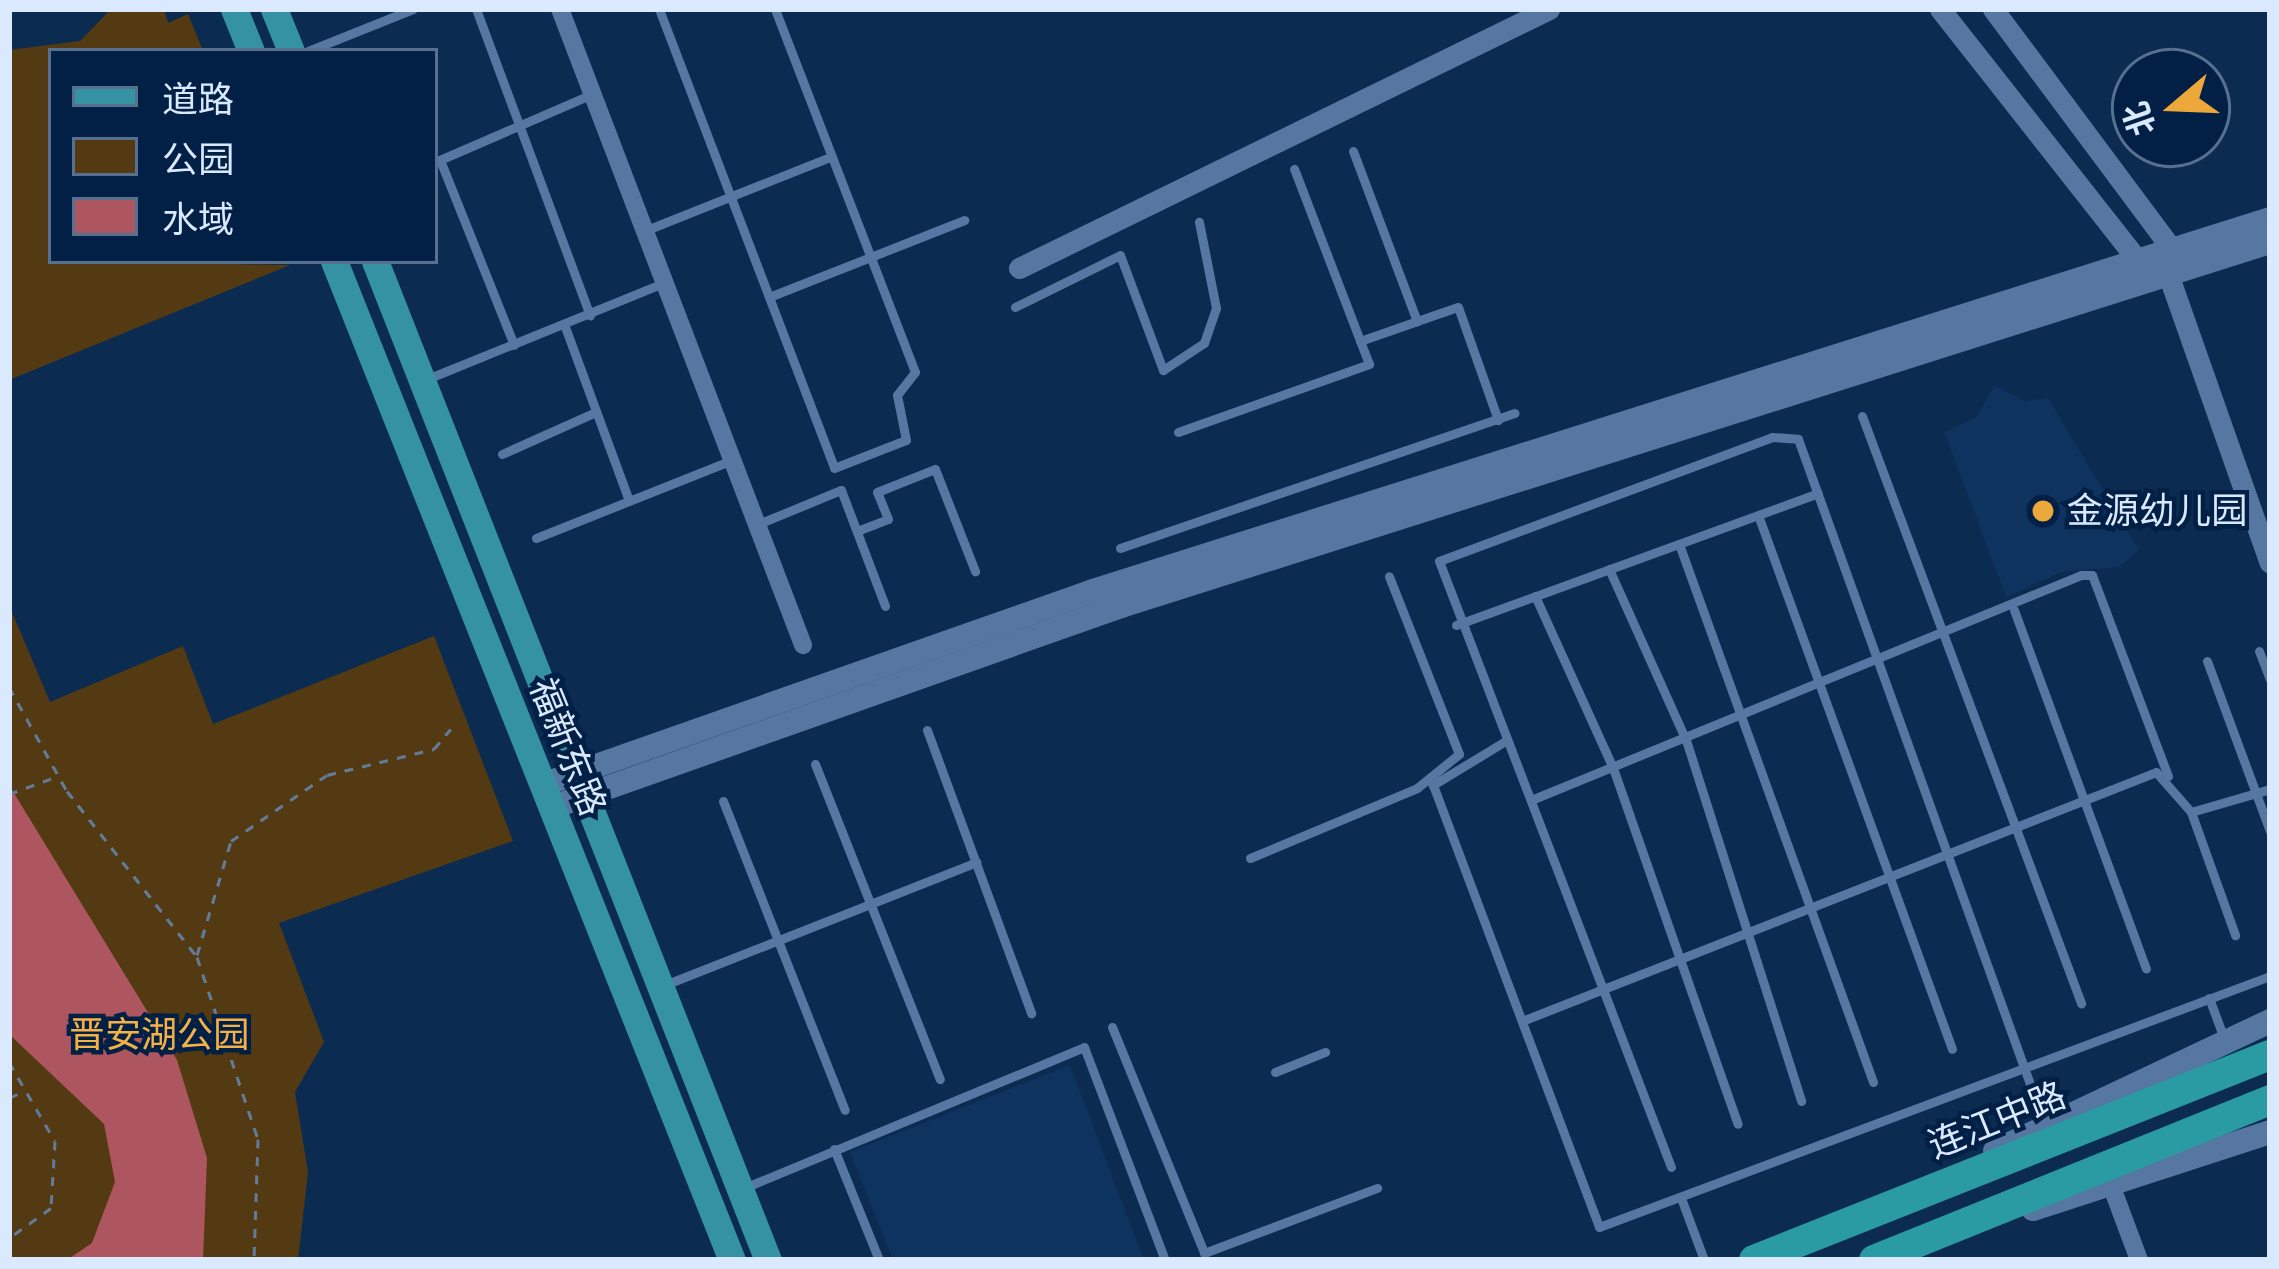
<!DOCTYPE html>
<meta charset="utf-8">
<style>
body{margin:0}
#map{position:relative;width:2279px;height:1269px;overflow:hidden;background:#0b2b50;font-family:Arial,"Noto Sans SC",sans-serif}
div>[style]{position:absolute}
.built>*{inset:0;background:#0e335e}
.green>*{inset:0;background:#543a12}
.water>*{inset:0;background:#ad565f}
.path>*{height:3px;margin-top:-1.5px;transform-origin:0;background:repeating-linear-gradient(90deg,#627b99 0 9px,transparent 0 18px)}
.service>*{height:9px;margin:-4.5px;padding:0 4.5px;transform-origin:4.5px;border-radius:4.5px;background:#5577a2}
.minor>*{height:18px;margin:-9px;padding:0 9px;transform-origin:9px;border-radius:9px;background:#5577a2}
.tertiary>*{height:21px;margin:-10.5px;padding:0 10.5px;transform-origin:10.5px;border-radius:10.5px;background:#5577a2}
.secondary>*{height:24px;margin:-12px;padding:0 12px;transform-origin:12px;border-radius:12px;background:#5577a2}
.primary>*{height:27px;margin:-13.5px;padding:0 13.5px;transform-origin:13.5px;border-radius:13.5px;background:#3592a3}
.trunk>*{height:30px;margin:-15px;padding:0 15px;transform-origin:15px;border-radius:15px;background:#2a9ba3}
.dots>*{width:33px;height:33px;translate:-50% -50%;box-sizing:border-box;border:6px solid #022045;border-radius:50%}
span{translate:-50% -50%;white-space:nowrap;text-align:center;line-height:1.15;-webkit-text-stroke:9px #022045;paint-order:stroke}
.poi-label{font-size:36px;color:#dae9fd}
.left{translate:0 -50%;text-align:left}
.street-label{font-size:36px;color:#dae9fd}
.park-label{font-size:36px;color:#f6b146}
.frame{position:absolute;inset:0;border:12px solid #dae9fd;pointer-events:none}
.legend{position:absolute;left:48px;top:48px;width:390px;height:216px;box-sizing:border-box;background:#022045;border:3px solid #58708f;margin:0;padding:15px 21px;list-style:none;font-size:36px;color:#dae9fd}
.legend li{display:flex;align-items:center;gap:24px;height:60px}
.legend b{width:60px;border:3px solid #58708f}
.north{position:absolute;left:2111px;top:48px;width:120px;height:120px;box-sizing:border-box;background:#022045;border:3px solid #58708f;border-radius:50%;rotate:251deg;font-size:33px;font-weight:700;line-height:48px;text-align:center;color:#dae9fd}
.north::after{content:'';display:block;margin:auto;width:42px;height:54px;background:#eda83b;clip-path:polygon(50% 0,100% 100%,50% 72%,0 100%)}
</style>
<div id="map">
<div class="built">
<div style="clip-path:polygon(1995px 386px,2025px 401px,2048px 398px,2139px 550px,2119px 567px,2061px 572px,2006px 597px,1944px 432px,1975px 418px)"></div>
<div style="clip-path:polygon(1070px 1065px,1144px 1260px,893px 1260px,850px 1152px)"></div>
</div>
<div class="green">
<div style="clip-path:polygon(111px 9px,164px 9px,168px 23px,188px 14px,203px 51px,51px 51px,51px 261px,290px 265px,9px 380px,9px 50px,80px 41px)"></div>
<div style="clip-path:polygon(9px 605px,50px 702px,183px 646px,213px 724px,434px 636px,513px 841px,279px 923px,324px 1042px,295px 1092px,308px 1172px,298px 1260px,9px 1260px)"></div>
</div>
<div class="water">
<div style="clip-path:polygon(9px 785px,177px 1060px,207px 1158px,203px 1260px,67px 1260px,92px 1243px,115px 1182px,104px 1124px,9px 1034px)"></div>
</div>
<div class="path">
<div style="left:9px;top:687px;width:119px;rotate:60.9deg"></div>
<div style="left:67px;top:791px;width:211px;rotate:51.9deg"></div>
<div style="left:197px;top:957px;width:192px;rotate:71.5deg"></div>
<div style="left:258px;top:1139px;width:121px;rotate:91.9deg"></div>
<div style="left:9px;top:794px;width:52px;rotate:-20.2deg"></div>
<div style="left:197px;top:955px;width:119px;rotate:-73.4deg"></div>
<div style="left:231px;top:841px;width:116px;rotate:-34.5deg"></div>
<div style="left:327px;top:775px;width:110px;rotate:-13.7deg"></div>
<div style="left:434px;top:749px;width:26px;rotate:-50deg"></div>
<div style="left:9px;top:1062px;width:91px;rotate:59.8deg"></div>
<div style="left:55px;top:1141px;width:67px;rotate:93.4deg"></div>
<div style="left:51px;top:1208px;width:52px;rotate:144.5deg"></div>
<div style="left:9px;top:1098px;width:17px;rotate:-25deg"></div>
</div>
<div class="service">
<div style="left:476px;top:9px;width:327px;rotate:69.6deg"></div>
<div style="left:659px;top:9px;width:491px;rotate:69.1deg"></div>
<div style="left:834px;top:468px;width:77px;rotate:-21.3deg"></div>
<div style="left:906px;top:440px;width:46px;rotate:-101.3deg"></div>
<div style="left:897px;top:395px;width:29px;rotate:-52deg"></div>
<div style="left:915px;top:372px;width:389px;rotate:-111.1deg"></div>
<div style="left:308px;top:51px;width:113px;rotate:-21.8deg"></div>
<div style="left:1353px;top:151px;width:182px;rotate:69.4deg"></div>
<div style="left:1417px;top:321px;width:43px;rotate:-18.9deg"></div>
<div style="left:1458px;top:307px;width:120px;rotate:70.5deg"></div>
<div style="left:440px;top:160px;width:199px;rotate:68.2deg"></div>
<div style="left:435px;top:162px;width:171px;rotate:-23.4deg"></div>
<div style="left:644px;top:231px;width:202px;rotate:-21.7deg"></div>
<div style="left:769px;top:297px;width:210px;rotate:-21.5deg"></div>
<div style="left:1015px;top:307px;width:117px;rotate:-26.3deg"></div>
<div style="left:1120px;top:255px;width:123px;rotate:69.5deg"></div>
<div style="left:1163px;top:370px;width:49px;rotate:-33.4deg"></div>
<div style="left:1204px;top:343px;width:37px;rotate:-71deg"></div>
<div style="left:1216px;top:308px;width:88px;rotate:-101.2deg"></div>
<div style="left:564px;top:324px;width:185px;rotate:69.8deg"></div>
<div style="left:1360px;top:341px;width:60px;rotate:-19.3deg"></div>
<div style="left:427px;top:379px;width:256px;rotate:-22.1deg"></div>
<div style="left:1862px;top:416px;width:627px;rotate:69.54deg"></div>
<div style="left:1178px;top:432px;width:203px;rotate:-19.6deg"></div>
<div style="left:1369px;top:364px;width:209px;rotate:-111deg"></div>
<div style="left:502px;top:454px;width:103px;rotate:-24.1deg"></div>
<div style="left:1758px;top:515px;width:568px;rotate:70.03deg"></div>
<div style="left:756px;top:525px;width:92px;rotate:-22.4deg"></div>
<div style="left:841px;top:490px;width:124px;rotate:69.2deg"></div>
<div style="left:857px;top:531px;width:33px;rotate:-21deg"></div>
<div style="left:888px;top:519px;width:29px;rotate:-112deg"></div>
<div style="left:877px;top:492px;width:62px;rotate:-21.6deg"></div>
<div style="left:935px;top:469px;width:110px;rotate:68.6deg"></div>
<div style="left:536px;top:538px;width:211px;rotate:-21.7deg"></div>
<div style="left:1679px;top:544px;width:572px;rotate:70.17deg"></div>
<div style="left:1120px;top:548px;width:417px;rotate:-18.9deg"></div>
<div style="left:1609px;top:569px;width:188px;rotate:65.8deg"></div>
<div style="left:1686px;top:740px;width:379px;rotate:72.3deg"></div>
<div style="left:1535px;top:596px;width:189px;rotate:65.6deg"></div>
<div style="left:1613px;top:768px;width:377px;rotate:70.7deg"></div>
<div style="left:2014px;top:610px;width:382px;rotate:69.8deg"></div>
<div style="left:1456px;top:625px;width:385px;rotate:-20deg"></div>
<div style="left:2259px;top:651px;width:30px;rotate:69deg"></div>
<div style="left:2207px;top:661px;width:181px;rotate:69.7deg"></div>
<div style="left:927px;top:730px;width:302px;rotate:69.8deg"></div>
<div style="left:1507px;top:740px;width:87px;rotate:148.7deg"></div>
<div style="left:1433px;top:785px;width:472px;rotate:69.4deg"></div>
<div style="left:1599px;top:1227px;width:716px;rotate:-20.51deg"></div>
<div style="left:815px;top:764px;width:339px;rotate:68.4deg"></div>
<div style="left:1531px;top:800px;width:594px;rotate:-22.25deg"></div>
<div style="left:2081px;top:575px;width:11px"></div>
<div style="left:2092px;top:575px;width:215px;rotate:69.3deg"></div>
<div style="left:723px;top:801px;width:332px;rotate:68.5deg"></div>
<div style="left:2191px;top:812px;width:131px;rotate:70.3deg"></div>
<div style="left:1250px;top:858px;width:181px;rotate:-22.7deg"></div>
<div style="left:1417px;top:788px;width:54px;rotate:-39deg"></div>
<div style="left:1459px;top:754px;width:191px;rotate:-111.5deg"></div>
<div style="left:662px;top:986px;width:338px;rotate:-21.5deg"></div>
<div style="left:2209px;top:998px;width:46px;rotate:69.6deg"></div>
<div style="left:1522px;top:1021px;width:681px;rotate:-21.44deg"></div>
<div style="left:2156px;top:772px;width:53px;rotate:48.8deg"></div>
<div style="left:2191px;top:812px;width:82px;rotate:-16.2deg"></div>
<div style="left:1112px;top:1027px;width:244px;rotate:67.8deg"></div>
<div style="left:1204px;top:1253px;width:185px;rotate:-20.6deg"></div>
<div style="left:1275px;top:1072px;width:54px;rotate:-21.8deg"></div>
<div style="left:834px;top:1149px;width:120px;rotate:67.9deg"></div>
<div style="left:1671px;top:1167px;width:649px;rotate:-110.95deg"></div>
<div style="left:1439px;top:561px;width:355px;rotate:-20.4deg"></div>
<div style="left:1772px;top:437px;width:26px;rotate:4deg"></div>
<div style="left:1798px;top:439px;width:730px;rotate:70.22deg"></div>
<div style="left:744px;top:1188px;width:368px;rotate:-22.5deg"></div>
<div style="left:1084px;top:1047px;width:228px;rotate:69.2deg"></div>
<div style="left:1681px;top:1198px;width:66px;rotate:69.6deg"></div>
</div>
<div class="minor">
<div style="left:560px;top:9px;width:681px;rotate:69.09deg"></div>
<div style="left:2111px;top:1185px;width:80px;rotate:69.5deg"></div>
</div>
<div class="tertiary">
<div style="left:1940px;top:9px;width:327px;rotate:51.8deg"></div>
<div style="left:1993px;top:9px;width:299px;rotate:53.3deg"></div>
<div style="left:2172px;top:249px;width:25px;rotate:99deg"></div>
<div style="left:2168px;top:274px;width:306px;rotate:70.6deg"></div>
<div style="left:1019px;top:268px;width:590px;rotate:-26.04deg"></div>
</div>
<div class="secondary">
<div style="left:545px;top:784px;width:581px;rotate:-19.4deg"></div>
<div style="left:1093px;top:591px;width:1234px;rotate:-17.54deg"></div>
<div style="left:553px;top:807px;width:603px;rotate:-19.49deg"></div>
<div style="left:1121px;top:606px;width:1205px;rotate:-17.58deg"></div>
<div style="left:1995px;top:1151px;width:304px;rotate:-25.3deg"></div>
<div style="left:2033px;top:1209px;width:249px;rotate:-18deg"></div>
</div>
<div class="primary">
<div style="left:234px;top:9px;width:45px;rotate:68deg"></div>
<div style="left:274px;top:9px;width:45px;rotate:68deg"></div>
<div style="left:334px;top:261px;width:1075px;rotate:68.28deg"></div>
<div style="left:375px;top:261px;width:1074px;rotate:68.53deg"></div>
</div>
<div class="trunk">
<div style="left:1754px;top:1260px;width:555px;rotate:-21.67deg"></div>
<div style="left:1874px;top:1260px;width:427px;rotate:-22deg"></div>
</div>
<div class="dots">
<div style="left:2043px;top:511px;background:#eda83b"></div>
</div>
<div class="poi-label">
<span class="left" style="left:2067px;top:511px">金源幼儿园</span>
</div>
<div class="street-label">
<span style="left:568px;top:747px;rotate:68deg">福新东路</span>
<span style="left:1997px;top:1120px;rotate:-22deg">连江中路</span>
</div>
<div class="park-label">
<span style="left:159px;top:1035px">晋安湖公园</span>
</div>
<div class="frame"></div>
<ul class="legend">
<li><b style="height:15px;background:#3592a3"></b>道路</li>
<li><b style="height:33px;background:#543a12"></b>公园</li>
<li><b style="height:33px;background:#ad565f"></b>水域</li>
</ul>
<div class="north">北</div>
</div>
